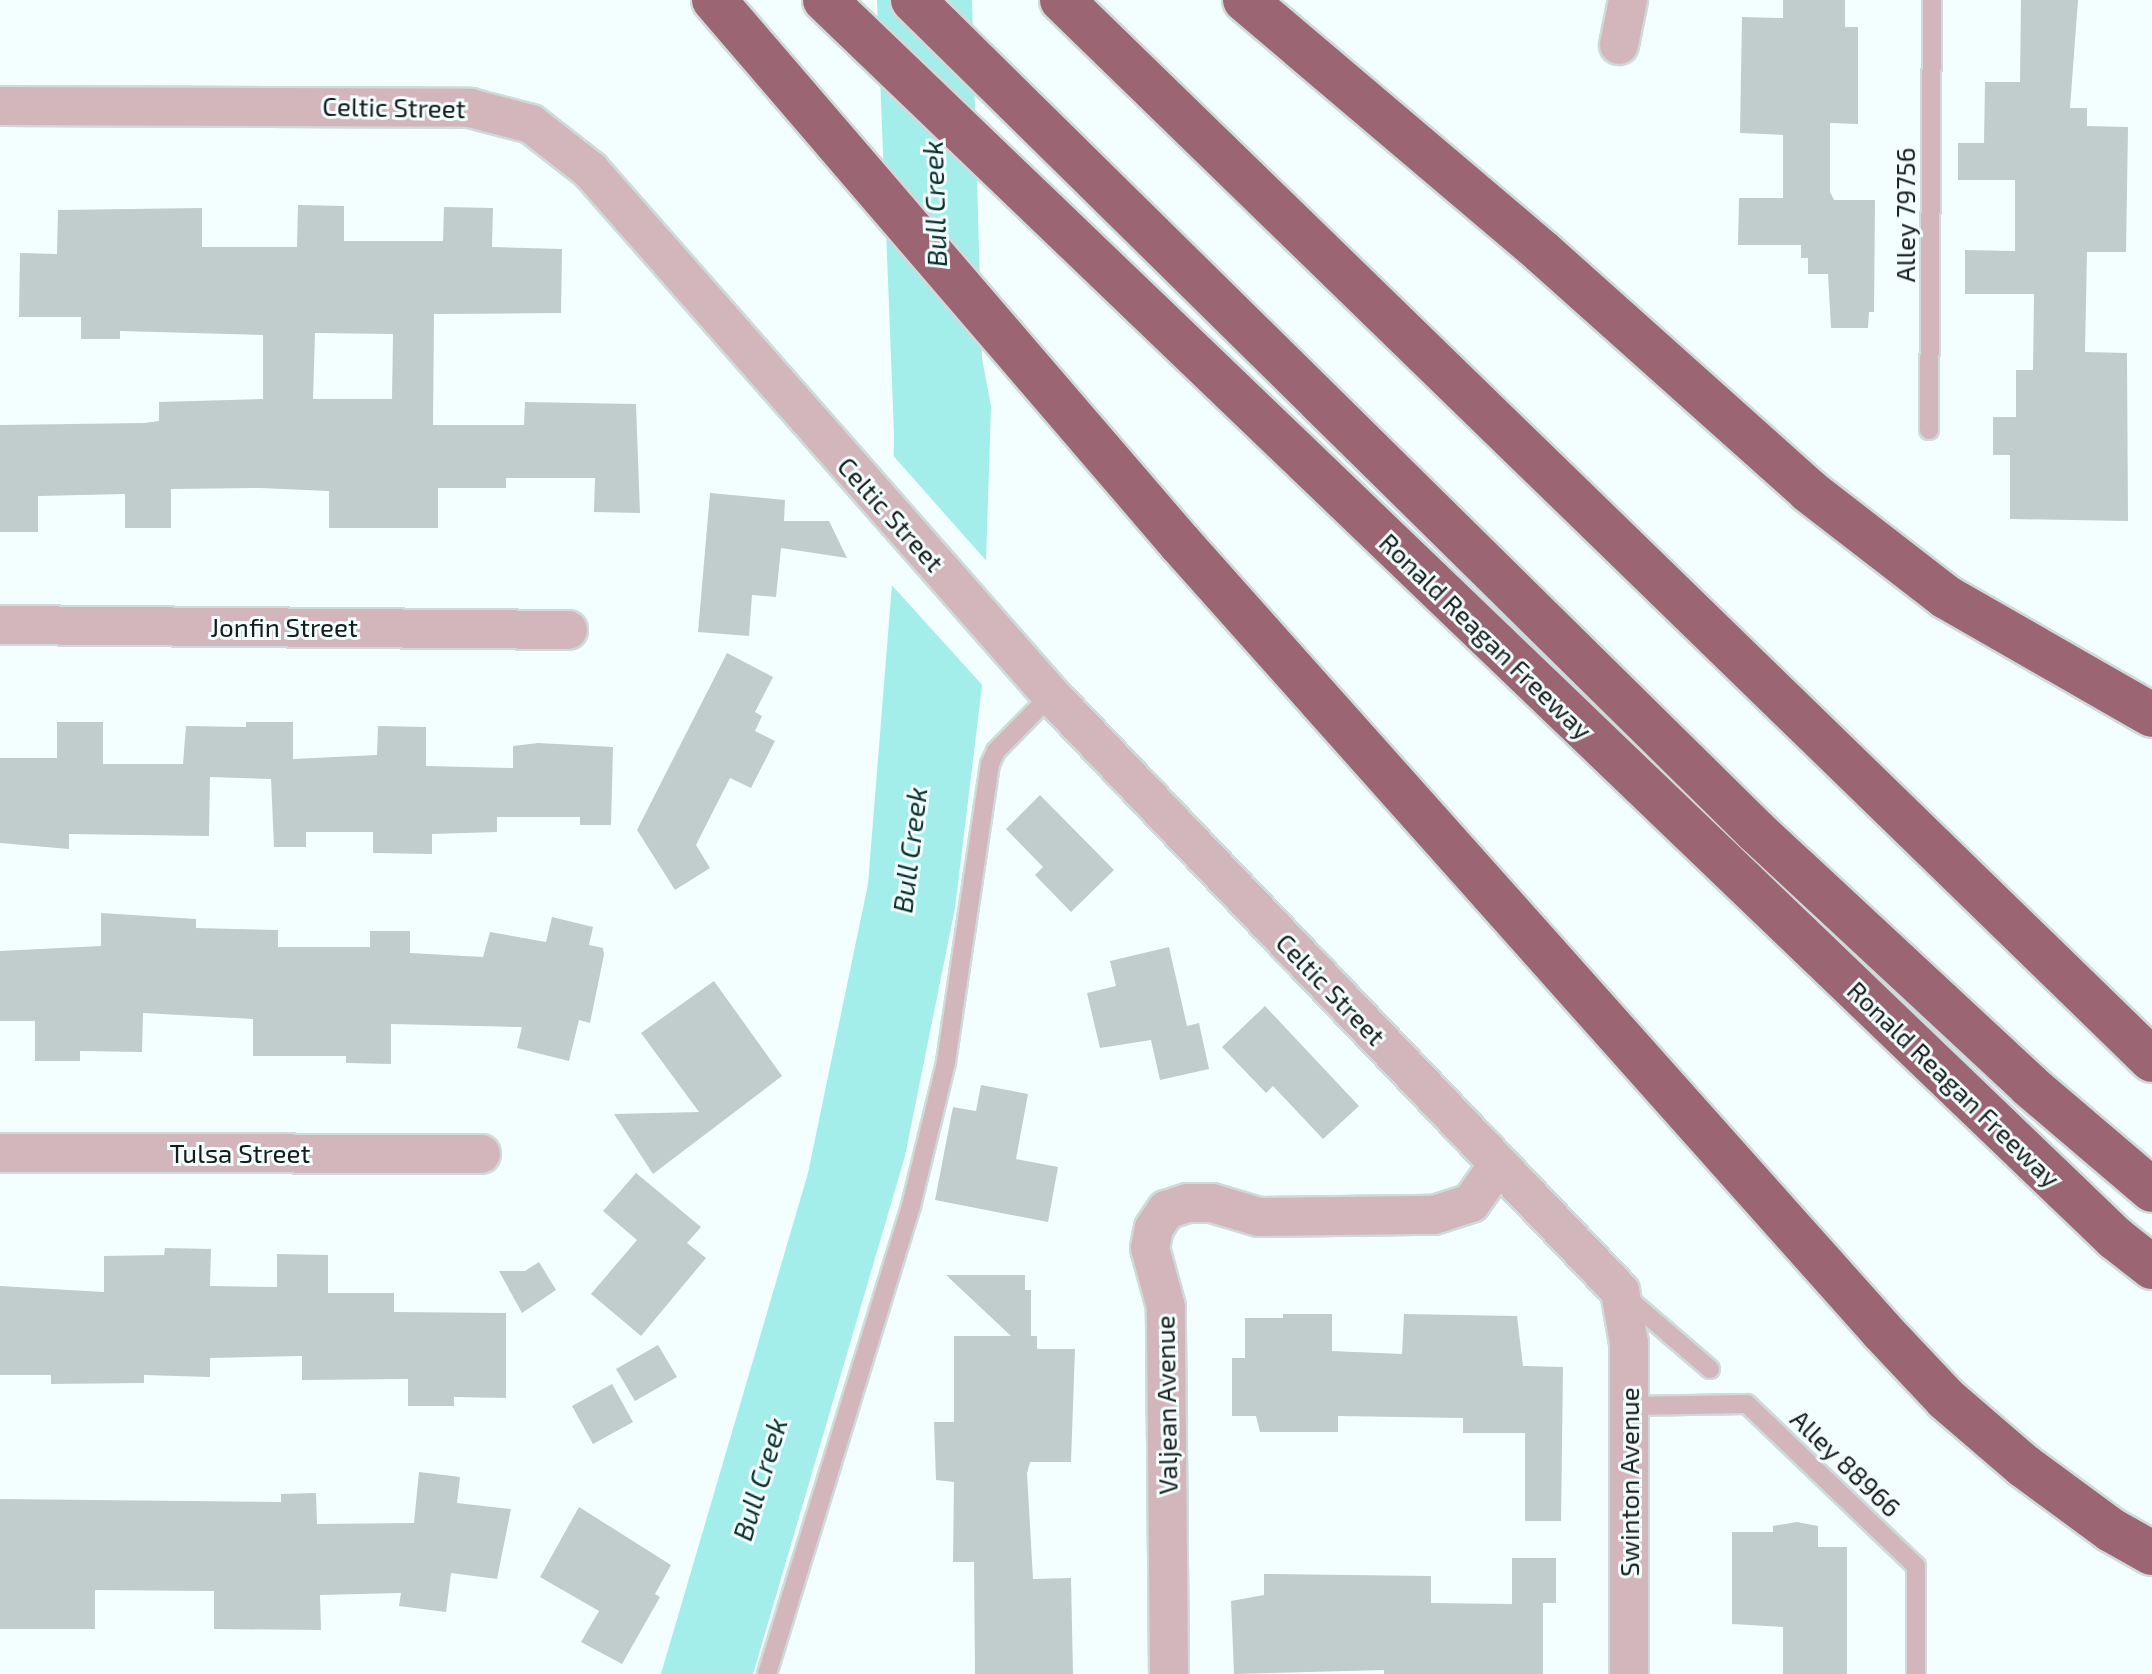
<!DOCTYPE html>
<style>
body{margin:0}
#map{position:relative;width:2152px;height:1674px;overflow:hidden;background:#f2fffe;font-family:"Exo 2",sans-serif}
div>[style]{position:absolute}
.water>*{inset:0;background:#a3eeea}
.pier>*{inset:0;background:#f2fffe}
.building>*{inset:0;background:#c0cdcc}
.roads{filter:drop-shadow(2px 0 #cfdbda) drop-shadow(-2px 0 #cfdbda) drop-shadow(0 2px #cfdbda) drop-shadow(0 -2px #cfdbda)}
.service>*{height:18px;margin:-9px;padding:0 9px;transform-origin:9px;border-radius:9px;background:#d2b6bc}
.minor>*{height:38px;margin:-19px;padding:0 19px;transform-origin:19px;border-radius:19px;background:#d2b6bc}
.motorway>*{height:44px;margin:-22px;padding:0 22px;transform-origin:22px;border-radius:22px;background:#9c6574}
span{translate:-50% -50%;white-space:nowrap;text-align:center;line-height:1.15;-webkit-text-stroke:6px #f2fffe;paint-order:stroke}
.street-label{font-size:26px;color:#171c1b}
.water-label{font-size:28px;color:#09302e;font-style:italic}
</style>
<div id="map">
<div class="water">
<div style="clip-path:polygon(877px 0,972px 0,982px 358px,991px 406px,982px 686px,955px 908px,905px 1156px,753px 1674px,661px 1674px,808px 1173px,868px 884px,892px 584px,894px 434px)"></div>
</div>
<div class="pier">
<div style="clip-path:polygon(890px 452px,990px 565px,985px 688px,888px 581px)"></div>
</div>
<div class="building">
<div style="clip-path:polygon(1783px 0,1845px 0,1845px 27px,1858px 27px,1858px 124px,1830px 123px,1830px 192px,1834px 200px,1875px 200px,1874px 312px,1869px 312px,1868px 328px,1831px 328px,1828px 274px,1808px 274px,1808px 258px,1801px 258px,1801px 245px,1738px 245px,1739px 198px,1783px 198px,1783px 135px,1740px 133px,1742px 17px,1783px 18px)"></div>
<div style="clip-path:polygon(2021px 0,2078px 0,2070px 108px,2087px 108px,2087px 126px,2128px 127px,2126px 252px,2087px 252px,2085px 352px,2127px 353px,2128px 521px,2010px 519px,2010px 455px,1993px 455px,1993px 417px,2016px 417px,2016px 370px,2033px 370px,2034px 294px,1965px 294px,1965px 250px,2015px 251px,2015px 180px,1958px 180px,1958px 143px,1984px 143px,1985px 82px,2020px 82px)"></div>
<div style="clip-path:polygon(evenodd,298px 205px,344px 206px,344px 241px,443px 241px,444px 207px,493px 208px,492px 247px,562px 249px,561px 313px,434px 314px,433px 425px,524px 425px,525px 402px,636px 404px,640px 513px,594px 512px,595px 478px,506px 478px,506px 488px,438px 488px,438px 528px,329px 528px,329px 491px,260px 488px,171px 489px,171px 528px,125px 528px,125px 494px,38px 496px,38px 532px,0 532px,0 425px,144px 423px,159px 421px,159px 402px,263px 399px,263px 335px,120px 331px,120px 339px,81px 339px,81px 317px,19px 317px,20px 253px,57px 254px,58px 210px,202px 208px,202px 247px,297px 247px,298px 205px,315px 333px,393px 334px,392px 399px,313px 399px,315px 333px)"></div>
<div style="clip-path:polygon(710px 493px,785px 500px,784px 521px,829px 521px,847px 558px,781px 548px,776px 597px,752px 595px,749px 636px,698px 632px)"></div>
<div style="clip-path:polygon(727px 653px,773px 677px,755px 712px,762px 716px,755px 731px,775px 741px,751px 788px,730px 778px,696px 845px,710px 868px,675px 890px,637px 830px)"></div>
<div style="clip-path:polygon(57px 722px,103px 722px,103px 764px,183px 764px,186px 726px,246px 727px,246px 722px,293px 722px,293px 759px,377px 755px,378px 726px,426px 727px,426px 766px,513px 768px,513px 746px,538px 743px,613px 747px,611px 825px,580px 825px,580px 817px,497px 817px,497px 832px,432px 834px,432px 854px,373px 853px,373px 832px,306px 832px,306px 847px,274px 847px,271px 779px,210px 777px,209px 836px,69px 834px,69px 849px,0 843px,0 758px,57px 758px)"></div>
<div style="clip-path:polygon(1040px 795px,1114px 870px,1071px 912px,1035px 875px,1043px 867px,1006px 829px)"></div>
<div style="clip-path:polygon(101px 913px,196px 919px,196px 928px,278px 930px,278px 947px,370px 947px,370px 931px,410px 931px,410px 953px,483px 957px,490px 932px,546px 942px,552px 917px,593px 927px,589px 945px,603px 948px,604px 955px,590px 1023px,579px 1020px,569px 1061px,517px 1048px,522px 1027px,391px 1024px,391px 1064px,346px 1063px,346px 1056px,253px 1056px,253px 1019px,143px 1013px,142px 1052px,80px 1051px,80px 1061px,35px 1061px,35px 1021px,0 1021px,0 951px,101px 946px)"></div>
<div style="clip-path:polygon(1169px 947px,1187px 1026px,1199px 1023px,1209px 1069px,1160px 1080px,1151px 1040px,1100px 1048px,1087px 993px,1116px 986px,1110px 961px)"></div>
<div style="clip-path:polygon(714px 981px,782px 1076px,653px 1174px,614px 1114px,699px 1112px,641px 1033px)"></div>
<div style="clip-path:polygon(1265px 1006px,1359px 1106px,1323px 1139px,1273px 1086px,1266px 1093px,1222px 1047px)"></div>
<div style="clip-path:polygon(981px 1085px,1028px 1094px,1016px 1159px,1058px 1167px,1048px 1222px,935px 1200px,953px 1107px,976px 1111px)"></div>
<div style="clip-path:polygon(636px 1173px,701px 1227px,687px 1243px,706px 1258px,641px 1336px,591px 1294px,637px 1240px,603px 1211px)"></div>
<div style="clip-path:polygon(165px 1248px,211px 1249px,210px 1286px,277px 1287px,277px 1254px,328px 1255px,328px 1293px,394px 1293px,394px 1312px,506px 1313px,506px 1398px,454px 1397px,454px 1406px,408px 1406px,408px 1379px,302px 1380px,302px 1356px,210px 1358px,210px 1377px,144px 1375px,144px 1383px,51px 1384px,51px 1375px,0 1375px,0 1286px,104px 1292px,104px 1256px,164px 1255px)"></div>
<div style="clip-path:polygon(539px 1262px,556px 1290px,522px 1313px,499px 1271px,525px 1271px)"></div>
<div style="clip-path:polygon(946px 1275px,1025px 1275px,1025px 1290px,1031px 1290px,1031px 1336px,1037px 1336px,1037px 1349px,1075px 1349px,1071px 1462px,1030px 1462px,1027px 1473px,1033px 1579px,1071px 1578px,1073px 1674px,975px 1674px,974px 1562px,953px 1562px,954px 1482px,936px 1480px,934px 1422px,954px 1422px,954px 1336px,1011px 1336px)"></div>
<div style="clip-path:polygon(1283px 1314px,1332px 1314px,1332px 1351px,1402px 1354px,1404px 1314px,1517px 1316px,1523px 1366px,1563px 1367px,1561px 1521px,1525px 1521px,1525px 1433px,1463px 1433px,1463px 1418px,1338px 1416px,1338px 1432px,1260px 1432px,1256px 1416px,1232px 1416px,1232px 1358px,1245px 1358px,1245px 1318px,1283px 1318px)"></div>
<div style="clip-path:polygon(658px 1345px,677px 1377px,635px 1401px,616px 1369px)"></div>
<div style="clip-path:polygon(612px 1384px,633px 1422px,593px 1444px,572px 1406px)"></div>
<div style="clip-path:polygon(419px 1472px,460px 1477px,457px 1503px,511px 1509px,497px 1579px,451px 1573px,446px 1612px,399px 1606px,401px 1593px,320px 1595px,321px 1630px,214px 1629px,214px 1591px,95px 1590px,95px 1629px,0 1629px,0 1499px,281px 1502px,281px 1494px,316px 1493px,317px 1524px,414px 1523px)"></div>
<div style="clip-path:polygon(579px 1507px,671px 1565px,655px 1594px,660px 1597px,622px 1664px,581px 1642px,599px 1611px,540px 1577px)"></div>
<div style="clip-path:polygon(1797px 1522px,1818px 1526px,1818px 1547px,1847px 1547px,1847px 1674px,1783px 1674px,1783px 1627px,1732px 1624px,1732px 1532px,1773px 1532px,1773px 1526px)"></div>
<div style="clip-path:polygon(1512px 1558px,1556px 1558px,1556px 1603px,1543px 1603px,1543px 1674px,1384px 1674px,1384px 1670px,1234px 1674px,1231px 1601px,1264px 1595px,1264px 1574px,1431px 1576px,1431px 1603px,1512px 1604px)"></div>
</div>
<div class="roads">
<div class="service">
<div style="left:1929px;top:430px;width:430px;rotate:-89.6deg"></div>
<div style="left:1625px;top:1296px;width:112px;rotate:40.7deg"></div>
<div style="left:1629px;top:1406px;width:118px;rotate:-1deg"></div>
<div style="left:1747px;top:1404px;width:234px;rotate:43.8deg"></div>
<div style="left:1916px;top:1566px;width:108px;rotate:90deg"></div>
<div style="left:767px;top:1674px;width:490px;rotate:-72.9deg"></div>
<div style="left:911px;top:1206px;width:148px;rotate:-76.3deg"></div>
<div style="left:946px;top:1062px;width:301px;rotate:-81.6deg"></div>
<div style="left:990px;top:764px;width:14px;rotate:-65deg"></div>
<div style="left:996px;top:751px;width:78px;rotate:-45.5deg"></div>
</div>
<div class="minor">
<div style="left:1619px;top:45px;width:46px;rotate:-78.7deg"></div>
<div style="left:0;top:106px;width:470px;rotate:0.2deg"></div>
<div style="left:470px;top:108px;width:63px;rotate:14.7deg"></div>
<div style="left:531px;top:124px;width:75px;rotate:37.9deg"></div>
<div style="left:590px;top:170px;width:699px;rotate:48.71deg"></div>
<div style="left:1051px;top:695px;width:824px;rotate:46.33deg"></div>
<div style="left:1620px;top:1291px;width:53px;rotate:80.2deg"></div>
<div style="left:1629px;top:1343px;width:331px;rotate:90deg"></div>
<div style="left:0;top:625px;width:568px;rotate:0.5deg"></div>
<div style="left:0;top:1153px;width:481px;rotate:0.1deg"></div>
<div style="left:1169px;top:1674px;width:367px;rotate:-90.5deg"></div>
<div style="left:1166px;top:1307px;width:61px;rotate:-105.2deg"></div>
<div style="left:1150px;top:1248px;width:20px;rotate:-79deg"></div>
<div style="left:1154px;top:1228px;width:22px;rotate:-56deg"></div>
<div style="left:1166px;top:1210px;width:23px;rotate:-18deg"></div>
<div style="left:1188px;top:1203px;width:24px"></div>
<div style="left:1212px;top:1203px;width:49px;rotate:16.6deg"></div>
<div style="left:1259px;top:1217px;width:175px;rotate:-0.7deg"></div>
<div style="left:1434px;top:1215px;width:39px;rotate:-18deg"></div>
<div style="left:1471px;top:1203px;width:47px;rotate:-54.6deg"></div>
</div>
<div class="motorway">
<div style="left:714px;top:0;width:716px;rotate:49.36deg"></div>
<div style="left:1180px;top:543px;width:1055px;rotate:48.3deg"></div>
<div style="left:1882px;top:1331px;width:93px;rotate:46.7deg"></div>
<div style="left:1946px;top:1399px;width:103px;rotate:40.7deg"></div>
<div style="left:2024px;top:1466px;width:108px;rotate:36.3deg"></div>
<div style="left:2111px;top:1530px;width:47px;rotate:29.3deg"></div>
<div style="left:825px;top:0;width:1788px;rotate:43.82deg"></div>
<div style="left:2115px;top:1238px;width:47px;rotate:38.1deg"></div>
<div style="left:913px;top:0;width:1185px;rotate:44.59deg"></div>
<div style="left:1757px;top:832px;width:373px;rotate:42.9deg"></div>
<div style="left:2030px;top:1086px;width:160px;rotate:40.4deg"></div>
<div style="left:1062px;top:0;width:1520px;rotate:44.2deg"></div>
<div style="left:1245px;top:0;width:390px;rotate:40.3deg"></div>
<div style="left:1542px;top:252px;width:358px;rotate:41.8deg"></div>
<div style="left:1809px;top:491px;width:173px;rotate:37.7deg"></div>
<div style="left:1946px;top:597px;width:237px;rotate:29.8deg"></div>
</div>
</div>
<div class="street-label">
<span style="left:394px;top:107px;rotate:1deg">Celtic Street</span>
<span style="left:1905px;top:215px;rotate:-90deg">Alley 79756</span>
<span style="left:891px;top:514px;rotate:48deg">Celtic Street</span>
<span style="left:284px;top:627px">Jonfin Street</span>
<span style="left:1486px;top:636px;rotate:44deg">Ronald Reagan Freeway</span>
<span style="left:1331px;top:989px;rotate:46deg">Celtic Street</span>
<span style="left:1954px;top:1084px;rotate:44deg">Ronald Reagan Freeway</span>
<span style="left:240px;top:1153px">Tulsa Street</span>
<span style="left:1166px;top:1405px;rotate:-91deg">Valjean Avenue</span>
<span style="left:1846px;top:1463px;rotate:44deg">Alley 88966</span>
<span style="left:1629px;top:1482px;rotate:-90deg">Swinton Avenue</span>
</div>
<div class="water-label">
<span style="left:934px;top:204px;rotate:-92deg">Bull Creek</span>
<span style="left:909px;top:850px;rotate:-83deg">Bull Creek</span>
<span style="left:759px;top:1479px;rotate:-73deg">Bull Creek</span>
</div>
</div>
